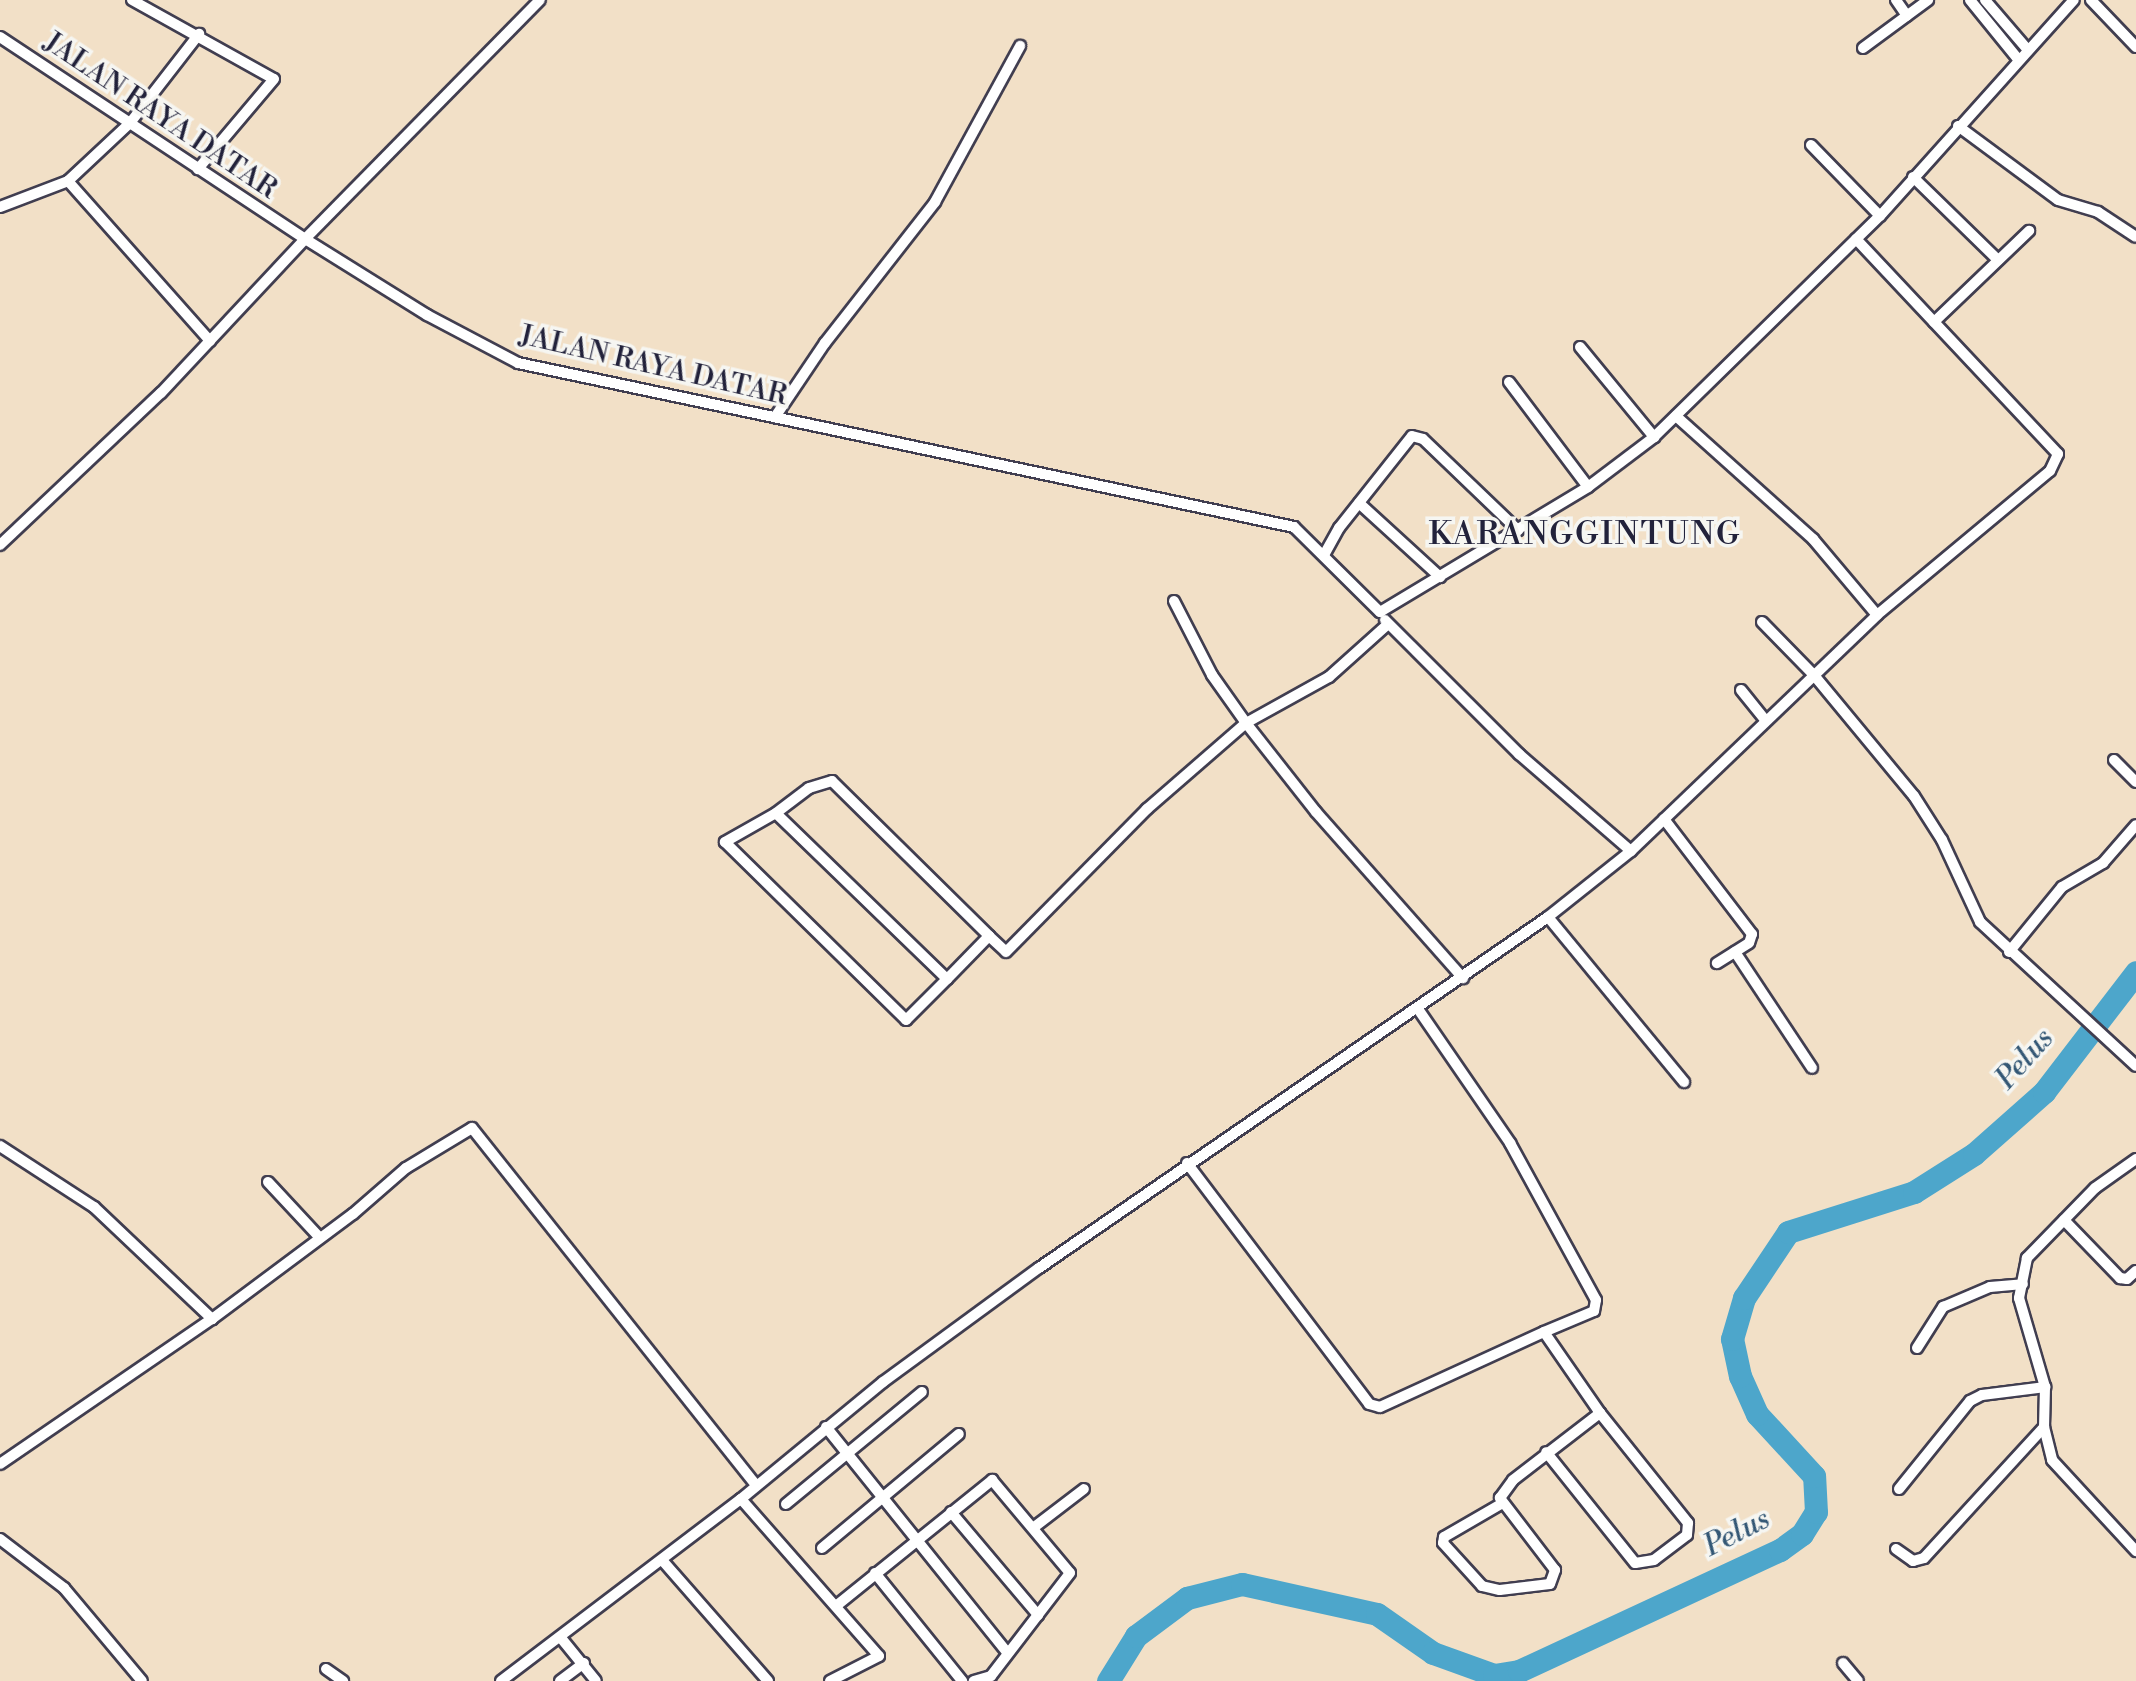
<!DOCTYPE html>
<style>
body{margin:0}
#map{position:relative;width:2136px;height:1681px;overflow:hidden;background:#f2e0c7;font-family:"Libre Bodoni",serif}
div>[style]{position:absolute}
.river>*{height:23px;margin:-11.5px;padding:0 11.5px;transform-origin:11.5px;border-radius:11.5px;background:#4da6cb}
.roads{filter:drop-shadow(2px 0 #413e50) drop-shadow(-2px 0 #413e50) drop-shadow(0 2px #413e50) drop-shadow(0 -2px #413e50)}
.street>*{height:10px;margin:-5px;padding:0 5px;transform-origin:5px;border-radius:5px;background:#fff}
span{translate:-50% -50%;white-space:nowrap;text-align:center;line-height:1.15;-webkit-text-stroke:7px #f6f6f2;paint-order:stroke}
.street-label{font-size:28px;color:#22223b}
.water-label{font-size:30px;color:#335775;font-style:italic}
.quarter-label{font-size:32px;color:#22223b;letter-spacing:2px}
</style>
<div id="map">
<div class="river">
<div style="left:1108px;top:1681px;width:53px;rotate:-58.1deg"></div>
<div style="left:1136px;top:1636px;width:64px;rotate:-36.7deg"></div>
<div style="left:1187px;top:1598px;width:57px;rotate:-14.3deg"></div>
<div style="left:1242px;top:1584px;width:138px;rotate:12.5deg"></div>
<div style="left:1377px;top:1614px;width:68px;rotate:34.9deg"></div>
<div style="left:1433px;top:1653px;width:65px;rotate:19.8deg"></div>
<div style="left:1494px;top:1675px;width:25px;rotate:-9deg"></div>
<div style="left:1519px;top:1671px;width:288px;rotate:-24.9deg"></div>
<div style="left:1780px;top:1550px;width:27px;rotate:-36deg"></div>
<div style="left:1802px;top:1534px;width:26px;rotate:-58deg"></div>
<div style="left:1816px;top:1512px;width:36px;rotate:-93deg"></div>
<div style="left:1814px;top:1476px;width:84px;rotate:-132.6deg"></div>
<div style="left:1757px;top:1414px;width:42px;rotate:-114.1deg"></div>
<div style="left:1740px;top:1376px;width:38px;rotate:-102deg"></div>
<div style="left:1732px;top:1339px;width:43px;rotate:-73.7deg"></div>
<div style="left:1744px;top:1298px;width:79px;rotate:-56.3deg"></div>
<div style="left:1788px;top:1232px;width:132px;rotate:-17.6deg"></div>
<div style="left:1914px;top:1192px;width:71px;rotate:-32.3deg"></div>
<div style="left:1974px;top:1154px;width:94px;rotate:-41.5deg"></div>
<div style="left:2044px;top:1092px;width:151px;rotate:-52.5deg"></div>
</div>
<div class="roads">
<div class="street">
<div style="left:132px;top:0;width:162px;rotate:29.1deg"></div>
<div style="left:274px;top:79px;width:118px;rotate:130.2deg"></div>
<div style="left:1896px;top:0;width:19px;rotate:55deg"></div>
<div style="left:1970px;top:0;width:76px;rotate:50.9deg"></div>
<div style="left:1985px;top:0;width:65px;rotate:49.4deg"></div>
<div style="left:2091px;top:0;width:65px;rotate:46.2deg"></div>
<div style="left:0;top:37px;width:366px;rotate:33.5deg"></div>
<div style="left:305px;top:239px;width:144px;rotate:31.9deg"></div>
<div style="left:427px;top:315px;width:103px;rotate:27.8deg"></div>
<div style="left:518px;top:363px;width:793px;rotate:11.93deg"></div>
<div style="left:1294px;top:527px;width:121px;rotate:44.7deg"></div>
<div style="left:1380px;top:612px;width:243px;rotate:-31deg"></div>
<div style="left:1588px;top:487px;width:83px;rotate:-37.1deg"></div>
<div style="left:1654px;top:437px;width:316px;rotate:-44.4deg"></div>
<div style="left:1880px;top:216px;width:290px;rotate:-48.1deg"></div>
<div style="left:1863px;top:48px;width:81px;rotate:-36.4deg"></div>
<div style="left:1958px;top:126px;width:124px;rotate:36.5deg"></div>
<div style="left:2058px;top:200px;width:42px;rotate:16.7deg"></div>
<div style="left:2098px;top:212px;width:45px;rotate:33.3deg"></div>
<div style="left:1811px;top:145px;width:99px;rotate:45.8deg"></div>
<div style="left:1913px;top:177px;width:119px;rotate:44.3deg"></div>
<div style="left:68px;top:181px;width:214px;rotate:48.4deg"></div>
<div style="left:0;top:207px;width:73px;rotate:-20.9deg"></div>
<div style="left:68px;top:181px;width:85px;rotate:-43.1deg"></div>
<div style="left:130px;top:123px;width:113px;rotate:-52.2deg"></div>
<div style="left:1934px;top:322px;width:132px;rotate:-43.8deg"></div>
<div style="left:1580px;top:347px;width:117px;rotate:50.6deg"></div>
<div style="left:1509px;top:382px;width:131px;rotate:53deg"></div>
<div style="left:1676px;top:416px;width:184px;rotate:41.9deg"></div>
<div style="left:1813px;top:539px;width:99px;rotate:49.9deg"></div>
<div style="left:775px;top:417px;width:89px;rotate:-56deg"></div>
<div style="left:825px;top:343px;width:179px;rotate:-52deg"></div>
<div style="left:935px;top:202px;width:178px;rotate:-61.4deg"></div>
<div style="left:1359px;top:503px;width:110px;rotate:42.4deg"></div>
<div style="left:0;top:545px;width:221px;rotate:-43.4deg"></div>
<div style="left:161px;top:393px;width:211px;rotate:-46.9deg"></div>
<div style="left:305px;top:239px;width:335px;rotate:-45.5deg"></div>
<div style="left:1324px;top:555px;width:31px;rotate:-61deg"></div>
<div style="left:1339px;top:528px;width:117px;rotate:-51.6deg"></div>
<div style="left:1412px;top:436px;width:11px;rotate:15deg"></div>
<div style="left:1423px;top:439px;width:132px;rotate:43.8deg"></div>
<div style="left:1174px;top:601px;width:83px;rotate:62.8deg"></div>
<div style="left:1212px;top:675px;width:59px;rotate:54.7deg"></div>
<div style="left:1246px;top:723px;width:113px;rotate:51.8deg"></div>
<div style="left:1316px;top:812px;width:222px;rotate:48.5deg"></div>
<div style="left:1385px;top:620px;width:190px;rotate:45deg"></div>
<div style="left:1519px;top:754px;width:148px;rotate:40.9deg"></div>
<div style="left:1762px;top:622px;width:73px;rotate:45.6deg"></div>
<div style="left:1813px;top:674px;width:158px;rotate:50.4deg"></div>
<div style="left:1914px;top:796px;width:52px;rotate:57.5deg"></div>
<div style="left:1942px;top:840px;width:90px;rotate:65.1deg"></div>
<div style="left:1980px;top:922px;width:212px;rotate:42.7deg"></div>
<div style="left:1741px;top:690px;width:38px;rotate:51deg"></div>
<div style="left:2114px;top:760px;width:31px;rotate:45deg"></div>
<div style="left:776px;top:813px;width:59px;rotate:150.4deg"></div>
<div style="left:725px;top:842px;width:254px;rotate:44.5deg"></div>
<div style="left:906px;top:1020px;width:58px;rotate:-45deg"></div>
<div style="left:1664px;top:819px;width:145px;rotate:52.6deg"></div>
<div style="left:1752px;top:934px;width:9px;rotate:108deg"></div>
<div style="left:1749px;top:943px;width:38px;rotate:148deg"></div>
<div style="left:1548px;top:917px;width:214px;rotate:50.5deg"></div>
<div style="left:989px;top:936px;width:60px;rotate:134.3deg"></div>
<div style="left:947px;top:979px;width:238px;rotate:-135.9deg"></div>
<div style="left:776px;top:813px;width:41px;rotate:-37.1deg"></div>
<div style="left:809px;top:788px;width:24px;rotate:-17deg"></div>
<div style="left:832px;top:781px;width:221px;rotate:44.6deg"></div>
<div style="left:989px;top:936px;width:23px;rotate:43deg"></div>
<div style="left:1006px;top:952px;width:201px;rotate:-45.4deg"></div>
<div style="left:1147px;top:809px;width:131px;rotate:-41deg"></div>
<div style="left:1246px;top:723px;width:95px;rotate:-29deg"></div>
<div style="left:1329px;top:677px;width:79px;rotate:-41.9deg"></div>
<div style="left:1735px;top:952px;width:139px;rotate:56.4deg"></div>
<div style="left:2009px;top:952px;width:84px;rotate:-50.8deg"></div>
<div style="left:2062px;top:887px;width:48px;rotate:-30.3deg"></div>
<div style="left:2103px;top:863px;width:50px;rotate:-49deg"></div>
<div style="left:1418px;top:1009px;width:163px;rotate:55.5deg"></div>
<div style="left:1510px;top:1143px;width:179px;rotate:61.3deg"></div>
<div style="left:1596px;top:1300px;width:11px;rotate:100deg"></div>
<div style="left:1594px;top:1311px;width:54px;rotate:157.2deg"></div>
<div style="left:1544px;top:1332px;width:98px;rotate:55.3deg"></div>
<div style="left:1600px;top:1413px;width:141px;rotate:51.3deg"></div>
<div style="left:1688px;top:1523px;width:12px;rotate:95deg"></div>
<div style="left:1687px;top:1535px;width:41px;rotate:142.9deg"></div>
<div style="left:1654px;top:1560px;width:19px;rotate:171deg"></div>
<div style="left:1635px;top:1563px;width:142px;rotate:-128.7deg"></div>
<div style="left:0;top:1146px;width:112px;rotate:33deg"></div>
<div style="left:94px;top:1207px;width:163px;rotate:43.5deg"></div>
<div style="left:212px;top:1319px;width:176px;rotate:-36.7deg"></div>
<div style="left:353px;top:1214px;width:70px;rotate:-41deg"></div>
<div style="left:406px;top:1168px;width:77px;rotate:-31.2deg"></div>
<div style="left:472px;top:1128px;width:456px;rotate:51.5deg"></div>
<div style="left:2136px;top:1159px;width:50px;rotate:144.7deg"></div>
<div style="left:2095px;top:1188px;width:98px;rotate:134.2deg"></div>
<div style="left:2027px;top:1258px;width:41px;rotate:101.3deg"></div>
<div style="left:2019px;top:1298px;width:93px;rotate:73.7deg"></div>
<div style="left:2045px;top:1387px;width:40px;rotate:91.4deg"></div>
<div style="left:2044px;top:1427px;width:34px;rotate:76deg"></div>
<div style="left:2052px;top:1460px;width:124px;rotate:47.3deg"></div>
<div style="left:1187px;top:1163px;width:302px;rotate:52.9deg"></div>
<div style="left:1369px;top:1404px;width:11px;rotate:15deg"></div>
<div style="left:1380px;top:1407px;width:180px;rotate:-24.6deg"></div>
<div style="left:268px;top:1182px;width:76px;rotate:47.1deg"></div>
<div style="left:2064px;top:1220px;width:81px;rotate:46deg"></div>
<div style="left:2120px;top:1278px;width:7px;rotate:8deg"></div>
<div style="left:2127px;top:1279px;width:12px;rotate:-42deg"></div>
<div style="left:1917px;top:1348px;width:49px;rotate:-57.6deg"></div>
<div style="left:1943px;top:1307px;width:51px;rotate:-23.1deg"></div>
<div style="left:1990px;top:1287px;width:33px;rotate:-5deg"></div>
<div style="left:826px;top:1427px;width:290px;rotate:51.2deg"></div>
<div style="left:0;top:1464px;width:257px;rotate:-34.4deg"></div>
<div style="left:1899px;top:1489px;width:113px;rotate:-51.1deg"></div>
<div style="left:1970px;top:1401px;width:13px;rotate:-27deg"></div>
<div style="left:1982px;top:1395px;width:64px;rotate:-7.2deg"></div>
<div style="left:741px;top:1499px;width:209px;rotate:48.7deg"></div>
<div style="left:879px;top:1656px;width:55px;rotate:153deg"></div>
<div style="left:786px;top:1504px;width:176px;rotate:-39.5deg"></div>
<div style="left:1501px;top:1504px;width:66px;rotate:149.9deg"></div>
<div style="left:1444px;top:1537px;width:6px;rotate:99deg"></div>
<div style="left:1443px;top:1543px;width:58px;rotate:47.8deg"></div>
<div style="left:1482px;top:1586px;width:18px;rotate:13deg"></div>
<div style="left:1500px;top:1590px;width:50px;rotate:-6.8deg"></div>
<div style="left:1550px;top:1584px;width:15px;rotate:-70deg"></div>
<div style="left:1555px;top:1570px;width:91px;rotate:-127.4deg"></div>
<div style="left:1500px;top:1498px;width:22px;rotate:-54deg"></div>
<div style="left:1513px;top:1480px;width:110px;rotate:-37.6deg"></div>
<div style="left:951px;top:1512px;width:135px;rotate:49.8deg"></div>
<div style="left:1033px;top:1528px;width:64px;rotate:-37.4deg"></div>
<div style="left:0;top:1539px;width:81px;rotate:37.4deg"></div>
<div style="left:64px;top:1588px;width:121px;rotate:50deg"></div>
<div style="left:822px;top:1548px;width:178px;rotate:-39.8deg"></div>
<div style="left:1896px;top:1549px;width:21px;rotate:35deg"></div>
<div style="left:1913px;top:1561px;width:11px;rotate:-15deg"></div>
<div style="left:1924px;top:1558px;width:178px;rotate:-47.5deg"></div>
<div style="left:662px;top:1560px;width:161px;rotate:48.8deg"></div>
<div style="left:875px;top:1573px;width:139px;rotate:51.1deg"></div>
<div style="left:836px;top:1606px;width:201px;rotate:-38.9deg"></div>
<div style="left:992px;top:1480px;width:121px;rotate:50deg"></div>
<div style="left:1070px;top:1573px;width:130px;rotate:127.5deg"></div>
<div style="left:991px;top:1676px;width:18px;rotate:164deg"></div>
<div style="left:561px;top:1638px;width:55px;rotate:50.9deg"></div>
<div style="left:1843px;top:1663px;width:23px;rotate:50deg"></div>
<div style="left:326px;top:1669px;width:21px;rotate:35deg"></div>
<div style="left:501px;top:1681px;width:301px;rotate:-37.2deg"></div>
<div style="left:741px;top:1499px;width:184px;rotate:-39.5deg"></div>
<div style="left:883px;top:1382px;width:193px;rotate:-36.2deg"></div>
<div style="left:1039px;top:1268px;width:618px;rotate:-34.59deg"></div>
<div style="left:1548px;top:917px;width:106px;rotate:-38.5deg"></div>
<div style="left:1631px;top:851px;width:341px;rotate:-43.8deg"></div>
<div style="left:1877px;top:615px;width:225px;rotate:-39.8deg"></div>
<div style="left:2050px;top:471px;width:19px;rotate:-65deg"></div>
<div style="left:2058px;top:454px;width:295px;rotate:-133.2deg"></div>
<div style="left:560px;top:1681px;width:30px;rotate:-37deg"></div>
</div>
</div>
<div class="street-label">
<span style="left:160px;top:116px;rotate:34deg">JALAN RAYA DATAR</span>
<span style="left:653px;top:366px;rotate:13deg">JALAN RAYA DATAR</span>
</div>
<div class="water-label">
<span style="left:2025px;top:1059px;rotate:-48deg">Pelus</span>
<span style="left:1737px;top:1533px;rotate:-27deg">Pelus</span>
</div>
<div class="quarter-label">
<span style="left:1585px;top:534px">KARANGGINTUNG</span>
</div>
</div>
